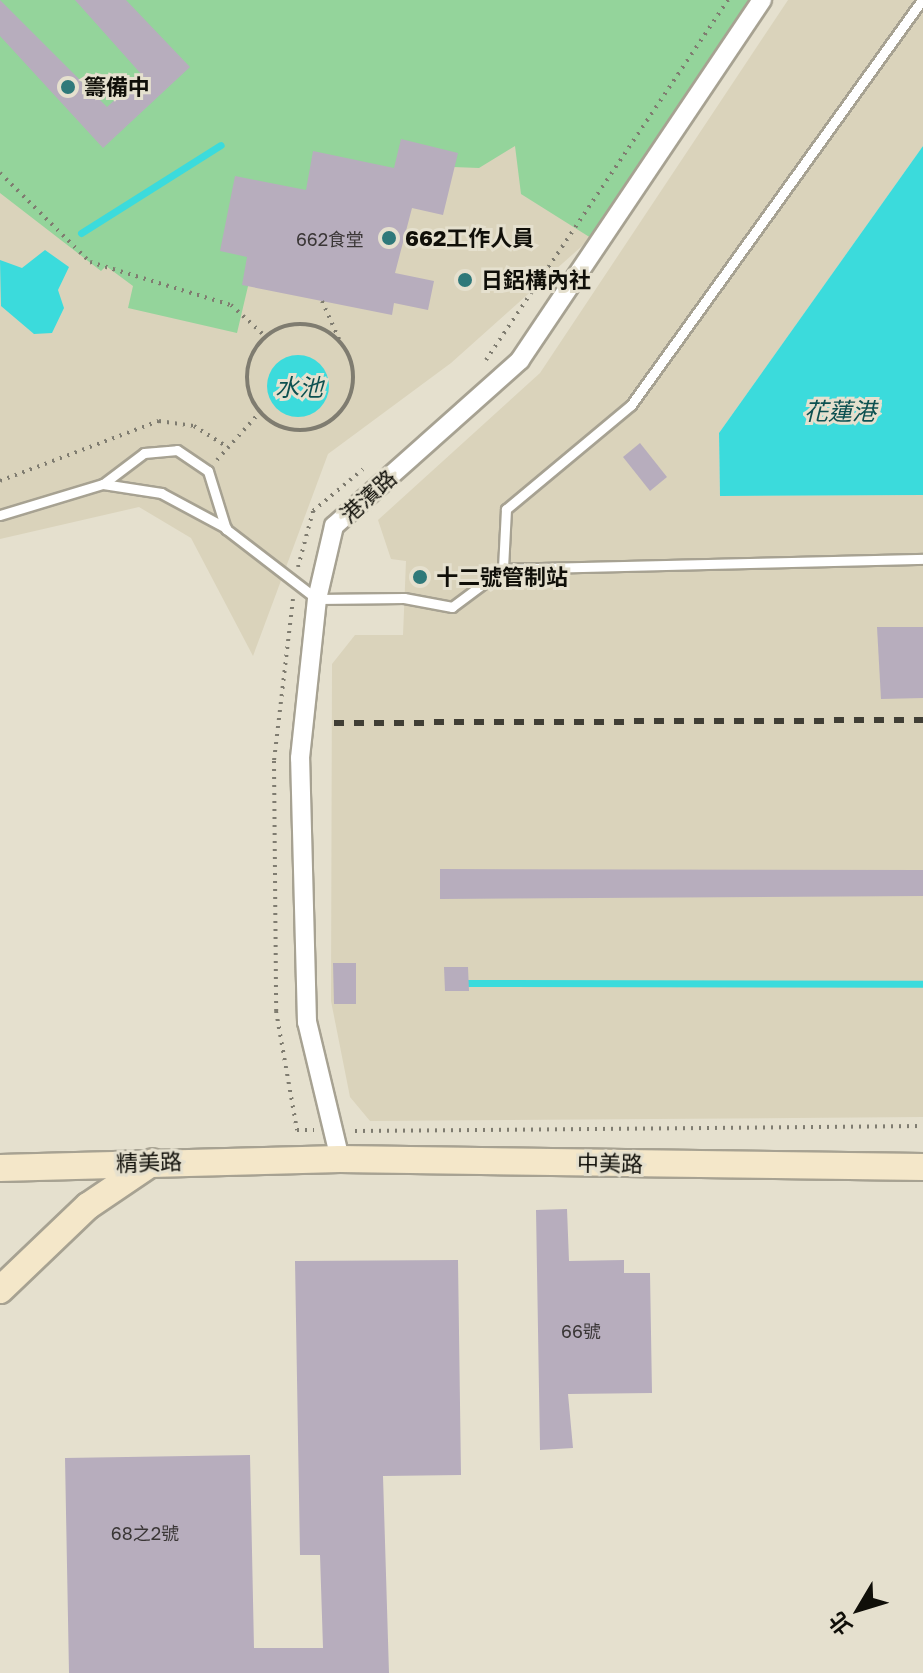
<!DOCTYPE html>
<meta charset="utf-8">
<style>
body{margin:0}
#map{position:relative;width:923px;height:1673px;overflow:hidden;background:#e5e0ce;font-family:"Golos Text","Noto Sans TC",sans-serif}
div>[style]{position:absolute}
.built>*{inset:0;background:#dad3bb}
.green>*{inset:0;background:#94d49b}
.water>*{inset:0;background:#3bdbdc}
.round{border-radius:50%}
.stream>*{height:7px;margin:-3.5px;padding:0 3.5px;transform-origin:3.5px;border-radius:3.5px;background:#3bdbdc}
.building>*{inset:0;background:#b7adbd}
.path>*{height:4px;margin-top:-2px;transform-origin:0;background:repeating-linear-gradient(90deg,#7f7c70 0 2px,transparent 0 8px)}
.path>.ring{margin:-2px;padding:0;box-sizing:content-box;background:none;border:4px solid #7f7c70;border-radius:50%}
.roads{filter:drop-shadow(2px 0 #a7a292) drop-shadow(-2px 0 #a7a292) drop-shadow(0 2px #a7a292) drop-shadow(0 -2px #a7a292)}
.lane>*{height:9px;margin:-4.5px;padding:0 4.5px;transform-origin:4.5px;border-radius:4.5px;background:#fff}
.street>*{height:18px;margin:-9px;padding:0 9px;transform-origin:9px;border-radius:9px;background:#fff}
.secondary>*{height:26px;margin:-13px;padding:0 13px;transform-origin:13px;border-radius:13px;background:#f4e7c9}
.rail>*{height:6px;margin-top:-3px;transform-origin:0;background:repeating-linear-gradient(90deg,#403e35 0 10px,transparent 0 20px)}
.dots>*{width:22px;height:22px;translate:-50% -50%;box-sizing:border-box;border:4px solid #e5e0ce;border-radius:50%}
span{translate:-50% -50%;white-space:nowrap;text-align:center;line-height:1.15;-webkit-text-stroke:6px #e5e0ce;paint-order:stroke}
.number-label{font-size:18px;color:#3a3636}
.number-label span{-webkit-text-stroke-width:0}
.poi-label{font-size:22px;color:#100f09;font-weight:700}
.left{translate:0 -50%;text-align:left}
.street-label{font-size:22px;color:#100f09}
.water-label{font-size:24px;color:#0c5050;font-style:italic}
.north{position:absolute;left:819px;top:1569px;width:80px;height:80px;-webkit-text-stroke:6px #e5e0ce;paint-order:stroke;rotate:232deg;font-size:22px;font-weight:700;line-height:32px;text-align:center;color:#100f09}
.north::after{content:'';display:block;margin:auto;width:28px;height:36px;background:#100f09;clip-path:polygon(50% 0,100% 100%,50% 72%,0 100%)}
</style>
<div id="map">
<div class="built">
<div style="clip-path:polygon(0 0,754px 0,591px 238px,451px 363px,328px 454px,253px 656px,191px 538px,139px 507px,0 539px)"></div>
<div style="clip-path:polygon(788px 0,923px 0,923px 146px,719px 433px,720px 496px,923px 495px,923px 1117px,370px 1121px,350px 1097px,331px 1001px,332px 664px,355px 635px,403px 635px,406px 561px,391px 559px,378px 520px,540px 373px)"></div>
</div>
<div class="green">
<div style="clip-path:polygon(0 0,754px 0,591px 238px,521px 194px,515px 146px,479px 168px,427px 166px,265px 214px,237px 333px,128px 308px,133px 286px,106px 266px,101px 271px,0 193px)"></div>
</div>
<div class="water">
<div style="clip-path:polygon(923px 146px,923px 495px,720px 496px,719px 433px)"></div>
<div style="clip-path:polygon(45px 250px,69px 267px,58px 290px,64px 308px,52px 333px,34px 334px,1px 306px,0 260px,22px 268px)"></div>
<div class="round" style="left:267px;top:355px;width:62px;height:62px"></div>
</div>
<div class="stream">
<div style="left:81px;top:233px;width:165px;rotate:-32.2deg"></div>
<div style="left:468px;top:983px;width:455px;rotate:0.1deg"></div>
</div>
<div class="building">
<div style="clip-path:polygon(0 0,107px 107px,142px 75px,75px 0,126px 0,190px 67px,103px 148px,0 36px)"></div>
<div style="clip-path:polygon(401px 139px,458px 153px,443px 215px,412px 208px,395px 273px,434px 281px,428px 310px,394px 303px,392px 315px,242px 285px,247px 257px,220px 251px,235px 176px,306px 190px,313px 151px,394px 168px)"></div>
<div style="clip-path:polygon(640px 443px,667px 477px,650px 491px,623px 457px)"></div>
<div style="clip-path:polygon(877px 627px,923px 627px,923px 698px,881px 699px)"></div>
<div style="clip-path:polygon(440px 869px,923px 870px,923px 896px,440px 899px)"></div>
<div style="clip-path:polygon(333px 963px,356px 963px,356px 1004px,334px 1004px)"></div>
<div style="clip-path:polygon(444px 967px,468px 967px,469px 991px,445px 991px)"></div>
<div style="clip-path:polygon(567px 1209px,569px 1261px,624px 1260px,624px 1273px,650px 1273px,652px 1393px,568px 1394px,573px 1448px,540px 1450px,536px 1210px)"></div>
<div style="clip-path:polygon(458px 1260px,461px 1475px,383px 1476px,389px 1673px,69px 1673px,65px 1458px,250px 1455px,254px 1648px,323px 1648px,320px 1555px,300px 1555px,295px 1261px)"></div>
</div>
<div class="path">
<div style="left:0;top:173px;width:127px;rotate:44.7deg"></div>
<div style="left:90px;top:262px;width:147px;rotate:17deg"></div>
<div style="left:231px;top:305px;width:46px;rotate:42.4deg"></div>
<div style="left:322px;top:301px;width:42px;rotate:65.9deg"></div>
<div class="ring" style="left:247px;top:324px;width:102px;height:102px"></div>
<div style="left:486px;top:360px;width:434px;rotate:-56.1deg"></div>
<div style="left:217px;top:460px;width:64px;rotate:-48.1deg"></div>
<div style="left:0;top:481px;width:170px;rotate:-20.7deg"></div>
<div style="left:159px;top:421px;width:35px;rotate:8deg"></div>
<div style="left:194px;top:426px;width:40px;rotate:32deg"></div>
<div style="left:298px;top:567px;width:58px;rotate:-75deg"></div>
<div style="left:313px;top:511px;width:65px;rotate:-40deg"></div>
<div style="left:293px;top:599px;width:163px;rotate:96.7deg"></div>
<div style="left:274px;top:761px;width:250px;rotate:89.5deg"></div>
<div style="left:276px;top:1011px;width:121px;rotate:80deg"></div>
<div style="left:297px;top:1130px;width:17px"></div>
<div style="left:355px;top:1131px;width:568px;rotate:-0.5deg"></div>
</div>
<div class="roads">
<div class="lane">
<div style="left:922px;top:0;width:499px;rotate:125.7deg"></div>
<div style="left:631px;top:405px;width:163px;rotate:140.2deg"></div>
<div style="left:506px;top:509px;width:60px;rotate:92.9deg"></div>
<div style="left:503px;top:569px;width:420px;rotate:-1.4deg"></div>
<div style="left:103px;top:484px;width:59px;rotate:8.8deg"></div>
<div style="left:161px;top:493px;width:74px;rotate:28.3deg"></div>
<div style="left:0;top:515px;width:108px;rotate:-16.8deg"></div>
<div style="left:103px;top:484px;width:51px;rotate:-37.1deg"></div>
<div style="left:144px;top:453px;width:33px;rotate:-5deg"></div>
<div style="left:177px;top:450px;width:37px;rotate:34deg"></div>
<div style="left:208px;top:471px;width:61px;rotate:72.8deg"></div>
<div style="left:226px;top:529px;width:115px;rotate:37.6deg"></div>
<div style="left:317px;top:599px;width:87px;rotate:-0.7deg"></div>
<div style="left:404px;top:598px;width:49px;rotate:10.6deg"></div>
<div style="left:452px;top:607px;width:64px;rotate:-36.7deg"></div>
</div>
<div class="street">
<div style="left:340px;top:1159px;width:141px;rotate:-103.5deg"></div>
<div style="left:307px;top:1022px;width:264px;rotate:-91.5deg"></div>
<div style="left:300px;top:758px;width:160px;rotate:-83.9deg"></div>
<div style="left:317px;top:599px;width:75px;rotate:-76.9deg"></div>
<div style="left:334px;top:526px;width:249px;rotate:-41.7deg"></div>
<div style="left:520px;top:360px;width:434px;rotate:-56.1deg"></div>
</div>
<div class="secondary">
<div style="left:0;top:1168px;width:340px;rotate:-1.5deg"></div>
<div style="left:340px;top:1159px;width:583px;rotate:0.79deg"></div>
<div style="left:0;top:1290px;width:122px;rotate:-43.7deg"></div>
<div style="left:88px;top:1206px;width:78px;rotate:-34.1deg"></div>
</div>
</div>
<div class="rail">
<div style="left:334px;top:723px;width:589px;rotate:-0.29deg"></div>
</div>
<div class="dots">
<div style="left:68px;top:87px;background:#2f797a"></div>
<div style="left:389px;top:238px;background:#2f797a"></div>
<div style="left:465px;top:280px;background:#2f797a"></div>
<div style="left:420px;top:577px;background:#2f797a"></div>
</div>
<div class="number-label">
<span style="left:330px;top:239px">662食堂</span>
<span style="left:581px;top:1331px">66號</span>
<span style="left:145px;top:1533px">68之2號</span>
</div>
<div class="poi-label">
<span class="left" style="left:84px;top:87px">籌備中</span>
<span class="left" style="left:405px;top:238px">662工作人員</span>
<span class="left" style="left:481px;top:280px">日鋁構內社</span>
<span class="left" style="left:436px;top:577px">十二號管制站</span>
</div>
<div class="street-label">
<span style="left:368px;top:496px;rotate:-42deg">港濱路</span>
<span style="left:149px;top:1162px;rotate:-2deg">精美路</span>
<span style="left:610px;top:1163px;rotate:1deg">中美路</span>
</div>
<div class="water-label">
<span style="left:299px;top:387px">水池</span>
<span style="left:840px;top:411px">花蓮港</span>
</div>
<div class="north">北</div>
</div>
